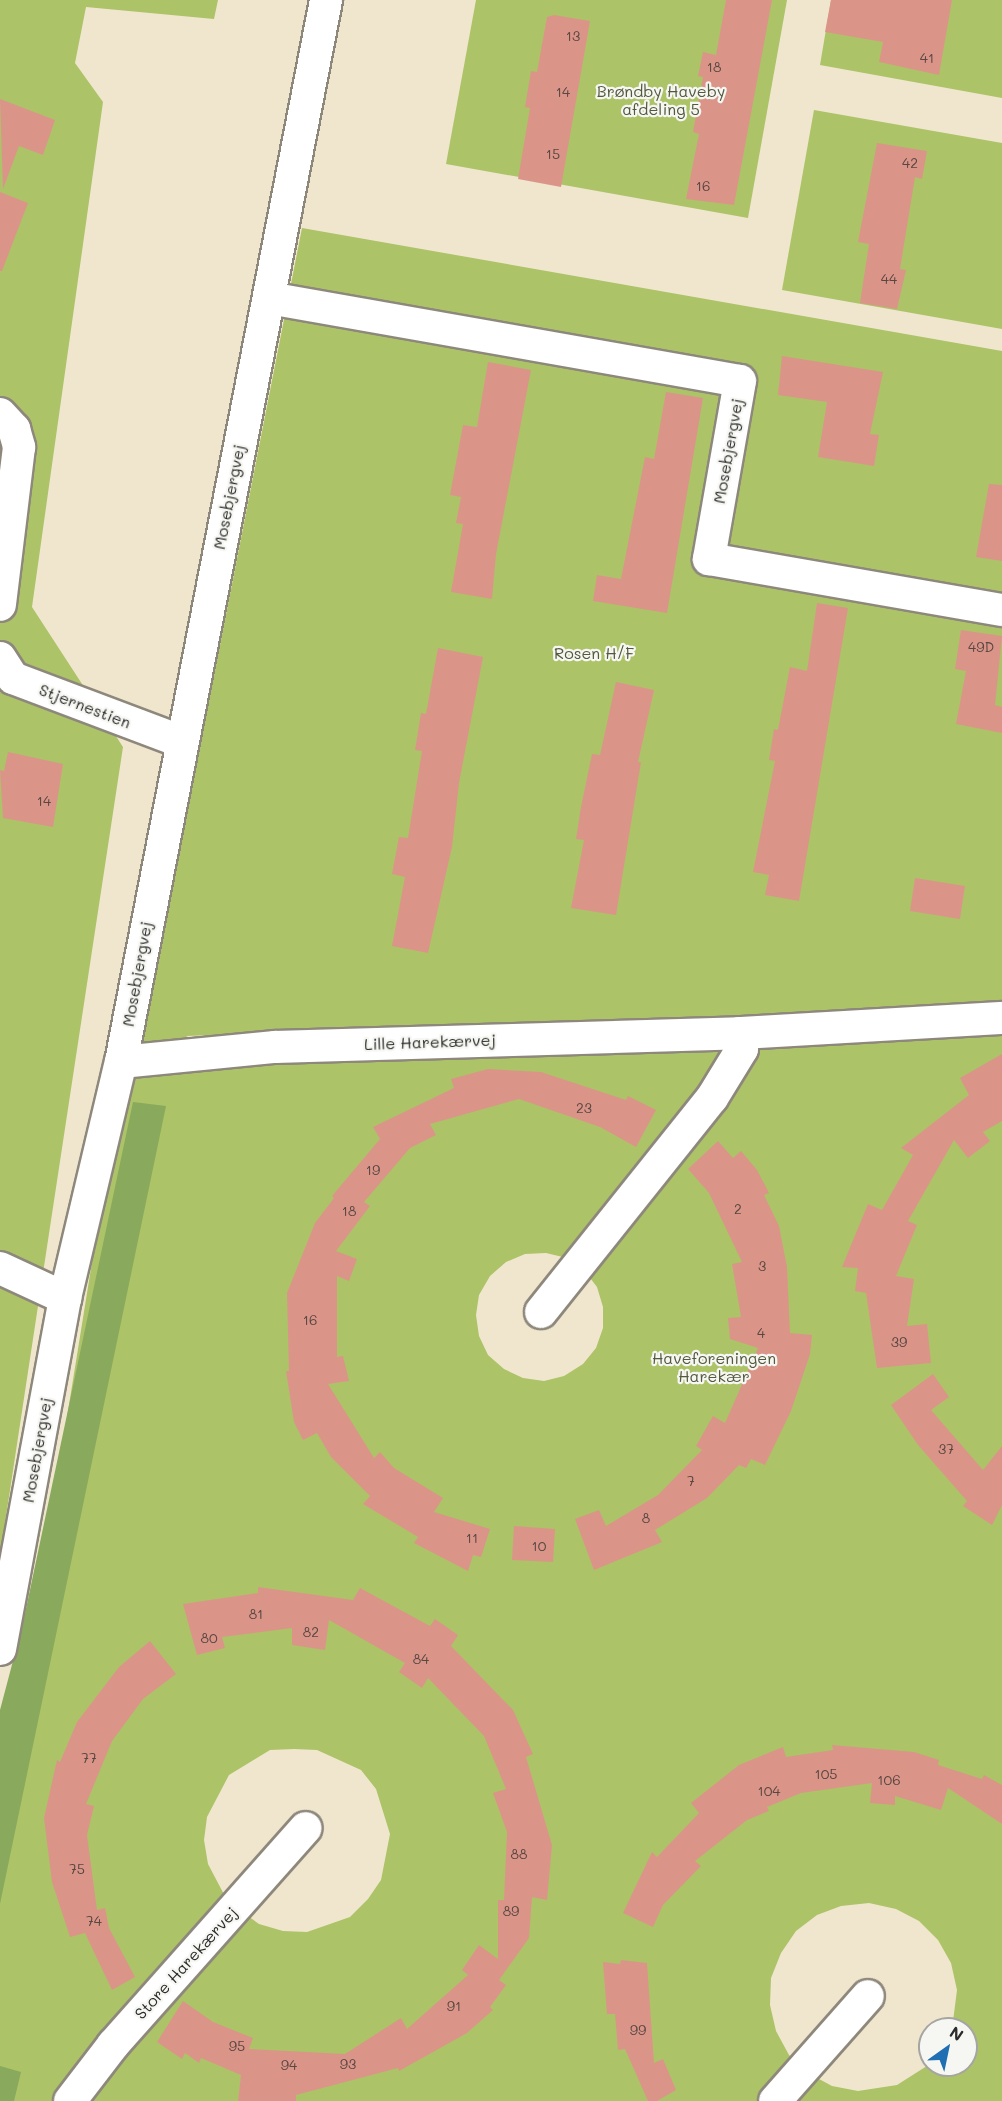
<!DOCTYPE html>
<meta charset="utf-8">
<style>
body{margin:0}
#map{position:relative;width:1002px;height:2101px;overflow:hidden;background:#f0e6ce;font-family:Mali,sans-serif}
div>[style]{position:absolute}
.green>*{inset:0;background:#acc368}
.forest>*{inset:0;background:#89a95c}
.building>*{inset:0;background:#db9588}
.roads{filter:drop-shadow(2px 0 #8e887c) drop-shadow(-2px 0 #8e887c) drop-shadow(0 2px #8e887c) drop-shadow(0 -2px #8e887c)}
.street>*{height:32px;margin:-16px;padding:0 16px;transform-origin:16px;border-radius:16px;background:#fff}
span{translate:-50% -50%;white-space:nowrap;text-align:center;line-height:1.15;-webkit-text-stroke:4.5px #f6f6f2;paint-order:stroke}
.number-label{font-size:14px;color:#574642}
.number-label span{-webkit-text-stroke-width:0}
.park-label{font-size:16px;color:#52593d}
.street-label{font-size:16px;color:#2b2b2b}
.north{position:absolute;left:918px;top:2017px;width:60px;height:60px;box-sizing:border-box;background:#f6f6f2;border:2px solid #a5a5a2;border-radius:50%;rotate:33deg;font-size:16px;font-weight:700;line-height:24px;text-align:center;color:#2b2b2b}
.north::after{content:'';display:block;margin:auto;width:21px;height:27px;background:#1f6fb2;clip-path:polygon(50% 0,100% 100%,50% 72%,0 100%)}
</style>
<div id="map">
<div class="green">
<div style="clip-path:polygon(0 0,218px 0,214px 19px,86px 7px,75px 63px,103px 102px,32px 607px,123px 747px,0 1556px)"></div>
<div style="clip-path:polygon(476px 0,787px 0,748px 218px,446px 164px)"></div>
<div style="clip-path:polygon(831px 0,1002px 0,1002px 98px,820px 65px)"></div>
<div style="clip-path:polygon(814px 110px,1002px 143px,1002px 329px,782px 290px)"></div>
<div style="clip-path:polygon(evenodd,302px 228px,1002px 351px,1002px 1007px,186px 1036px,195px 1041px,1002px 1015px,1002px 2101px,0 2101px,0 1832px,134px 1002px,148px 1011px,302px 228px,546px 1253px,567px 1258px,584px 1270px,597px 1287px,603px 1307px,603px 1328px,596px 1348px,583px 1364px,564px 1376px,544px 1381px,523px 1378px,504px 1369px,488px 1355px,479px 1336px,476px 1315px,479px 1295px,490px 1276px,506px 1262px,525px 1254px,546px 1253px,302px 228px,294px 1749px,317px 1750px,361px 1770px,376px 1789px,390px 1834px,381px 1880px,368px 1899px,350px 1917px,307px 1932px,283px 1931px,259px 1924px,228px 1902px,208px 1864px,204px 1840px,207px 1817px,229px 1775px,270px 1750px,294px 1749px,302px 228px,869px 1903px,896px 1909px,919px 1921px,938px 1940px,951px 1963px,957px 1990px,952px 2029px,966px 2029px,966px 2065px,930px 2064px,897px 2085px,858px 2091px,832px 2086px,808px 2073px,789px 2055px,776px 2031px,770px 2005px,771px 1978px,781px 1953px,796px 1931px,817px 1915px,841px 1906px,869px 1903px)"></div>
</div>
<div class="forest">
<div style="clip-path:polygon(133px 1102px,166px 1106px,0 1904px,0 1710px,23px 1623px)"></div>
<div style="clip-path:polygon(0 2066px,21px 2072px,14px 2101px,0 2101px)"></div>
</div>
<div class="building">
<div style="clip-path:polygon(726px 0,772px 0,734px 205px,686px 199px,699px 134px,693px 132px,703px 77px,698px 76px,703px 52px,716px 55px)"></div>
<div style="clip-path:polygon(831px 0,952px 0,939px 75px,879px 62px,883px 42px,825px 32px)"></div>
<div style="clip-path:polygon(554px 15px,590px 21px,561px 187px,518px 179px,530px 108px,525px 107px,531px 71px,537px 72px,547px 17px)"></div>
<div style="clip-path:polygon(0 99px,55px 120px,43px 155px,19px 146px,3px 189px)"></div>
<div style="clip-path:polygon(877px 143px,927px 151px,922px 179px,915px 177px,900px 269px,906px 270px,897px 309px,860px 303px,869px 244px,858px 242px)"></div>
<div style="clip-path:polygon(0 192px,28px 203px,2px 271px,0 271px)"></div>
<div style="clip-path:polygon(782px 356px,883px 372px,870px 434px,879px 435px,874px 466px,818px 457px,827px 402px,778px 395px)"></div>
<div style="clip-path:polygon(488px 362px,531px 370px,496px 554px,492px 599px,451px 592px,463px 524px,456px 523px,461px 497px,450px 495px,463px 425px,477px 427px)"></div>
<div style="clip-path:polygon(666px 392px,703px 398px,667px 613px,593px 601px,597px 575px,621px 579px,645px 457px,654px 459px)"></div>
<div style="clip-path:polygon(989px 484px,1002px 485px,1002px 561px,976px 557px)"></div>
<div style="clip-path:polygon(817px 603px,848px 608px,799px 901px,765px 895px,769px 875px,753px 872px,775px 761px,769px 760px,774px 729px,778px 730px,790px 667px,807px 671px)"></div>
<div style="clip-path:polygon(961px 630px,1002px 636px,995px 705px,1002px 707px,1002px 733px,956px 724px,966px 671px,955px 669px)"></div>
<div style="clip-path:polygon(438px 648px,483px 657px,459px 783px,452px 847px,428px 953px,392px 946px,405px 877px,392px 874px,399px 837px,408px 838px,422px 751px,415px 750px,421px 713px,426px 714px)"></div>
<div style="clip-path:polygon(616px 682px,654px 690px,638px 762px,641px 762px,616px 915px,571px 908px,584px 840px,576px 839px,581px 807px,592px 754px,600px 755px)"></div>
<div style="clip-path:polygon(8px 752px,63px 764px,53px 827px,3px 818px,0 770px,4px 771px)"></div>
<div style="clip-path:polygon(915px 878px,965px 886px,960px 919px,910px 911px)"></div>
<div style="clip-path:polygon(1002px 1054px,1002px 1121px,983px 1132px,990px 1141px,968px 1158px,954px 1140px,908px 1221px,917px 1225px,896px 1276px,914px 1279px,907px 1326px,927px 1324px,931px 1363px,877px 1368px,866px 1293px,855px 1291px,858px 1268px,842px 1267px,868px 1204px,882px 1210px,913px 1155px,901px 1148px,969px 1095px,960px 1078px)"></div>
<div style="clip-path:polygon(488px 1069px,541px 1072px,626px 1100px,628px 1096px,656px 1110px,636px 1147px,600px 1127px,519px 1099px,430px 1124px,436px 1135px,410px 1148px,364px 1202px,370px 1206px,336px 1251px,357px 1259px,349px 1281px,337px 1276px,337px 1357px,343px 1356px,349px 1381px,328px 1384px,374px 1458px,380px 1452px,394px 1468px,443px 1498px,434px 1512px,490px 1529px,481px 1557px,473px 1555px,468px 1571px,414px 1543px,418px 1537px,363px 1504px,370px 1496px,331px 1457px,317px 1433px,303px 1440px,294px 1422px,286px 1371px,289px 1371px,287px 1293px,315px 1223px,334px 1198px,332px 1196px,380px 1139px,373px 1127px,454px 1088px,451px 1079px)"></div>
<div style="clip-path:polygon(718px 1141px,733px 1158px,741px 1151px,757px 1170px,769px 1193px,764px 1195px,779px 1226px,787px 1267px,790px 1333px,812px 1335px,810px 1354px,791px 1411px,765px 1465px,751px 1459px,746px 1468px,739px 1465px,707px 1498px,655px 1530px,662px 1542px,594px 1570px,575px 1519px,599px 1510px,606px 1526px,658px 1495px,702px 1450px,696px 1446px,713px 1416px,725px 1423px,758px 1348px,730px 1339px,728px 1318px,741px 1317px,732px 1264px,742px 1262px,709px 1193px,688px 1169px)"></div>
<div style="clip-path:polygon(933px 1374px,949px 1397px,931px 1410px,983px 1470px,1002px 1446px,1002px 1505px,992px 1525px,963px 1506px,967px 1501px,918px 1445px,891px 1405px)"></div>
<div style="clip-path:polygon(514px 1526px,555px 1529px,553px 1562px,512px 1560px)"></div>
<div style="clip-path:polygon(258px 1587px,353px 1600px,360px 1588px,430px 1626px,435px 1619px,458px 1635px,451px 1646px,513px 1710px,533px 1754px,526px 1757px,552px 1845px,547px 1900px,532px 1897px,529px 1938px,499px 1980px,506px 1985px,490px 2007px,493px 2010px,467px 2033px,399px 2071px,398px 2068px,296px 2095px,296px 2101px,238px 2101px,241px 2075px,201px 2058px,199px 2063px,185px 2053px,182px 2059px,157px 2042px,183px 2001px,213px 2022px,253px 2038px,249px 2049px,345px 2054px,401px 2018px,407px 2029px,468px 1975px,462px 1970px,479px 1945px,498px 1959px,498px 1900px,504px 1900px,507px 1832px,493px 1793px,506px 1789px,484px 1736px,428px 1678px,422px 1688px,399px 1672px,405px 1663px,329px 1620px,325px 1650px,292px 1645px,292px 1628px,222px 1637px,225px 1648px,197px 1655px,183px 1604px,258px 1593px)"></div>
<div style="clip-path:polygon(150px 1641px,176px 1674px,143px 1699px,112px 1741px,86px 1804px,94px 1806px,87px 1835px,97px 1910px,105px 1908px,109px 1928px,135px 1977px,112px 1990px,85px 1933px,70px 1937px,52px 1882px,44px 1818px,57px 1760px,60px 1762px,77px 1722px,119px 1667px)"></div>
<div style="clip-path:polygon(832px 1745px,914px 1752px,939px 1760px,938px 1765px,982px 1779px,984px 1775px,1002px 1785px,1002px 1824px,948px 1788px,941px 1810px,895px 1796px,895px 1805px,870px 1803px,872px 1783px,801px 1793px,767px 1807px,769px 1811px,747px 1820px,695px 1861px,701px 1866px,663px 1905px,653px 1927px,623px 1913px,652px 1852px,657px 1857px,699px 1813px,691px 1803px,739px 1765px,783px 1747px,786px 1757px,833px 1750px)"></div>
<div style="clip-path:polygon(621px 1960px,647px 1963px,654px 2063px,663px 2059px,676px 2090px,657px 2101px,648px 2101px,625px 2049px,618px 2050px,615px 2014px,607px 2014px,603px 1962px,620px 1964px)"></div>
</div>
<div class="roads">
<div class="street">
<div style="left:269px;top:298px;width:478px;rotate:10deg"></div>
<div style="left:740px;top:381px;width:181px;rotate:99.9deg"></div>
<div style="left:709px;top:559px;width:297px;rotate:9.9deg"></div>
<div style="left:0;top:414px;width:21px;rotate:47deg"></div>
<div style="left:14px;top:429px;width:19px;rotate:74deg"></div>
<div style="left:19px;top:447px;width:159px;rotate:96.9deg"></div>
<div style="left:0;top:658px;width:24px;rotate:57deg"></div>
<div style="left:13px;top:678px;width:178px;rotate:20.7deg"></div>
<div style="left:121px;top:1062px;width:155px;rotate:-5.6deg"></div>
<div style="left:275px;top:1047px;width:465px;rotate:-1.7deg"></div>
<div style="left:740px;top:1033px;width:262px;rotate:-3.3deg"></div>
<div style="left:0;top:1268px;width:72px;rotate:24.8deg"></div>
<div style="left:541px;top:1312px;width:274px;rotate:-51.4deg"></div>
<div style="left:712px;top:1098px;width:57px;rotate:-58.5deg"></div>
<div style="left:742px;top:1049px;width:16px;rotate:-97deg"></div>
<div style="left:0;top:1649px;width:357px;rotate:-79.5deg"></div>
<div style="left:65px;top:1298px;width:243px;rotate:-76.7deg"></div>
<div style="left:121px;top:1062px;width:1082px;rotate:-79.07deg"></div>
<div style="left:70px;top:2101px;width:71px;rotate:-52.5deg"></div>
<div style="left:113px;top:2045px;width:290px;rotate:-48.4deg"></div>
<div style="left:775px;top:2101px;width:140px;rotate:-48.5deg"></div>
</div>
</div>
<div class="number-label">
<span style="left:573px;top:36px">13</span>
<span style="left:927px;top:58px">41</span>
<span style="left:714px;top:67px">18</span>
<span style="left:563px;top:92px">14</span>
<span style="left:553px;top:154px">15</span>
<span style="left:910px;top:163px">42</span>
<span style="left:703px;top:186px">16</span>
<span style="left:889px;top:279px">44</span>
<span style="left:981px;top:647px">49D</span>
<span style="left:44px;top:801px">14</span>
<span style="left:584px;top:1108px">23</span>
<span style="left:373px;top:1170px">19</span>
<span style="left:738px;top:1209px">2</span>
<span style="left:349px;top:1211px">18</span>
<span style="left:762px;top:1266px">3</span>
<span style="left:310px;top:1320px">16</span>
<span style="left:761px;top:1333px">4</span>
<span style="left:899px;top:1342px">39</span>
<span style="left:946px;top:1449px">37</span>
<span style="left:691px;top:1481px">7</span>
<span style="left:646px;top:1518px">8</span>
<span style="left:472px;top:1538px">11</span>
<span style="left:539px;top:1546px">10</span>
<span style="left:256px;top:1614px">81</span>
<span style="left:311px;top:1632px">82</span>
<span style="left:209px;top:1638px">80</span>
<span style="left:421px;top:1659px">84</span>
<span style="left:89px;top:1758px">77</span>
<span style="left:826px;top:1774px">105</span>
<span style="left:889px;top:1780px">106</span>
<span style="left:769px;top:1791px">104</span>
<span style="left:519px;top:1854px">88</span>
<span style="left:77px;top:1869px">75</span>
<span style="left:511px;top:1911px">89</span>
<span style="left:94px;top:1921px">74</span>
<span style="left:454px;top:2006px">91</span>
<span style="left:638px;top:2030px">99</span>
<span style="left:237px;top:2046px">95</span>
<span style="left:348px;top:2064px">93</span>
<span style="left:289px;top:2065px">94</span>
</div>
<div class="park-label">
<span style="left:661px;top:100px">Brøndby Haveby<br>afdeling 5</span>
<span style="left:594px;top:653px">Rosen H/F</span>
<span style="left:714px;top:1367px">Haveforeningen<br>Harekær</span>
</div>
<div class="street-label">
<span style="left:728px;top:451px;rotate:-80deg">Mosebjergvej</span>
<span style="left:229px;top:497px;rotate:-79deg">Mosebjergvej</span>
<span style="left:85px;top:706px;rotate:21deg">Stjernestien</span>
<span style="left:137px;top:974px;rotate:-80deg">Mosebjergvej</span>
<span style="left:430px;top:1042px;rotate:-2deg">Lille Harekærvej</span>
<span style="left:37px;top:1450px;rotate:-80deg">Mosebjergvej</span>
<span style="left:186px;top:1963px;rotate:-48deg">Store Harekærvej</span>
</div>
<div class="north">N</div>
</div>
